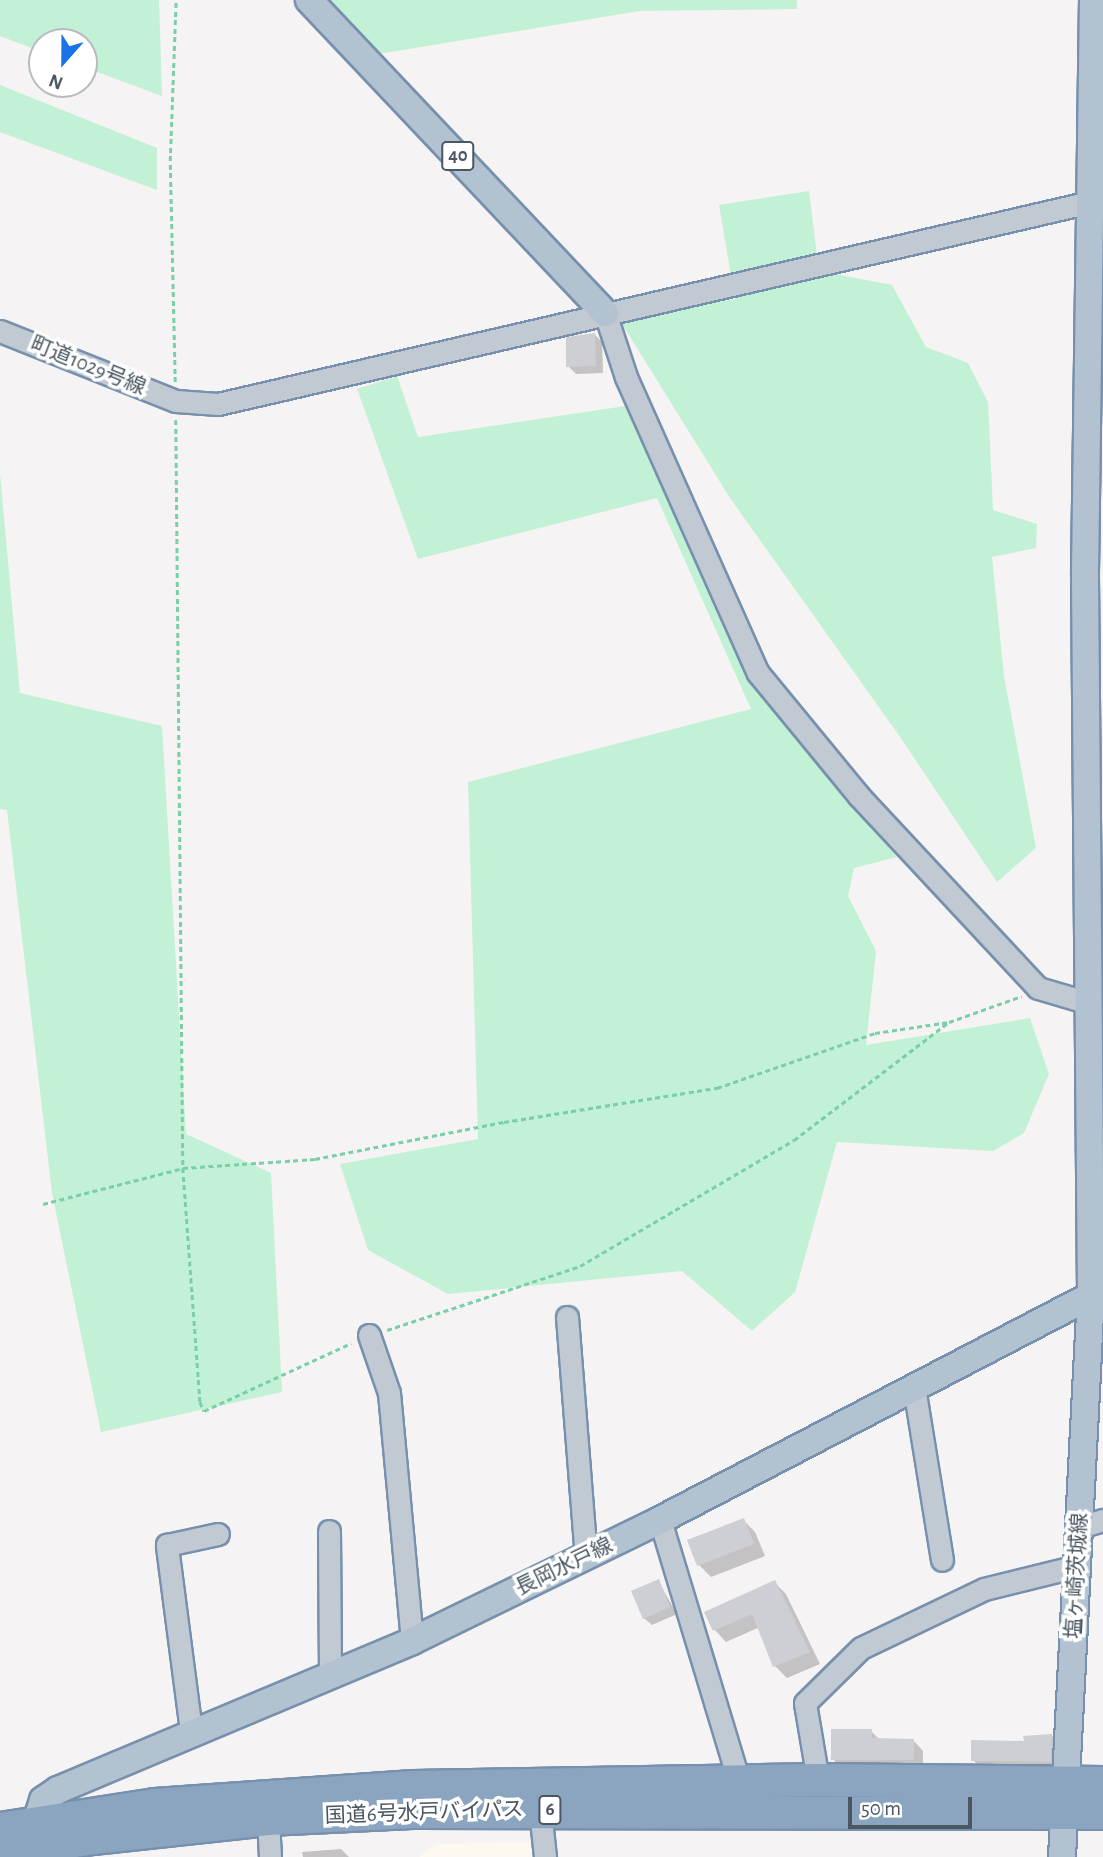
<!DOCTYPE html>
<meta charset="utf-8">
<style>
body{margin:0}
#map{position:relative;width:1103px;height:1857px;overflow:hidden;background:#f5f3f3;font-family:"Alegreya Sans","Noto Sans JP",sans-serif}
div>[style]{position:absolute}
.commercial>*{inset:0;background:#fdf9ef}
.green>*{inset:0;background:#c3f1d5}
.shadow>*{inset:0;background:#0003}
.building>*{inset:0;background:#cdcfd5}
.path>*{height:2.5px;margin-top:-1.25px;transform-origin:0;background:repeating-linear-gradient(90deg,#7ad0a6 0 5px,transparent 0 8.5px)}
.roads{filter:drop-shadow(2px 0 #7690ad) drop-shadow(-2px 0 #7690ad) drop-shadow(0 2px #7690ad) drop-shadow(0 -2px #7690ad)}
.minor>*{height:21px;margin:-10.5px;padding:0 10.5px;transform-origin:10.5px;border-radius:10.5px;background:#c1cad2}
.major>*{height:26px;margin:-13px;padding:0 13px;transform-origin:13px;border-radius:13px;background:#b3c2d1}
.highway>*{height:32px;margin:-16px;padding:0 16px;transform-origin:16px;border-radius:16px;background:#8ba5c1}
span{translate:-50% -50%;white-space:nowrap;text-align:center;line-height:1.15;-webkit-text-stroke:7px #fff;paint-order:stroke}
.shield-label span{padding:2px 5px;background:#fff;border:2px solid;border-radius:5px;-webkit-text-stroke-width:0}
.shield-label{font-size:19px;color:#4a5661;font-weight:700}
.street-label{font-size:21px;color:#4a5661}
.north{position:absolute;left:28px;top:28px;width:70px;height:70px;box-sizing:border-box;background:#fff;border:2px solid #b7bbc0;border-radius:50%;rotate:201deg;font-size:19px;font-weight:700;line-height:28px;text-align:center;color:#4a5661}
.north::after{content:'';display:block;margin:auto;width:24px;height:32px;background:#1a73e8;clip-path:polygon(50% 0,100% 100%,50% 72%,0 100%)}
.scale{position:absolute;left:848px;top:1797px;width:124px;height:32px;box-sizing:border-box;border:4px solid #4a5661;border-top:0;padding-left:9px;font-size:21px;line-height:24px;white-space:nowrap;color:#4a5661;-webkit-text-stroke:5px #fff;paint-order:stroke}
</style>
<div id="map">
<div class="commercial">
<div style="clip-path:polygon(538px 1842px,539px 1857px,419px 1857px,436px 1844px)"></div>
</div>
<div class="green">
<div style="clip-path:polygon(0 0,159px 0,162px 96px,84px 67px,84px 42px,42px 42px,42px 52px,0 36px)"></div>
<div style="clip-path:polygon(328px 0,797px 0,797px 9px,639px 11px,373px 55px)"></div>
<div style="clip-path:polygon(0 85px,157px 148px,157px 190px,0 132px)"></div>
<div style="clip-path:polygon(809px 191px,819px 271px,892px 285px,926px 347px,968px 363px,988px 402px,993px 510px,1037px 524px,1036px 548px,992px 557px,1004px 676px,1036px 848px,997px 882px,898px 734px,730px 498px,619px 319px,735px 299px,719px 205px)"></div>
<div style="clip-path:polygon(397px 376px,418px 437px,632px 405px,753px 683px,897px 857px,854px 868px,848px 896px,876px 951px,866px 1045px,1030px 1018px,1049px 1074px,1024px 1133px,993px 1151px,837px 1142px,795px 1292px,752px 1331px,682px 1271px,448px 1294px,368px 1250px,340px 1164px,478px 1139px,468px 782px,751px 709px,657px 498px,418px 559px,357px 389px)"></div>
<div style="clip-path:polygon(0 474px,20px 693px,162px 726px,186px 1134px,271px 1173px,282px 1392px,101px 1432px,52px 1193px,7px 810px,0 809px)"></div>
</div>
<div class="shadow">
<div style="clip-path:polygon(595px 335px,602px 342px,603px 373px,576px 374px,568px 366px)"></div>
<div style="clip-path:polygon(743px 1520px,755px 1532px,765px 1556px,711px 1577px,699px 1565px,689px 1541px)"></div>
<div style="clip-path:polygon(658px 1581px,677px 1614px,652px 1625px,644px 1618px)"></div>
<div style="clip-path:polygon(774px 1582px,786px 1594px,820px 1664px,787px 1678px,775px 1666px,760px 1627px,726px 1642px,715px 1630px)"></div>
<div style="clip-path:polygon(871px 1731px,880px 1740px,913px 1740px,923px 1751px,923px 1769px,843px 1770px,833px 1759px)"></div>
<div style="clip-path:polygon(1051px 1735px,1059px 1743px,1058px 1769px,981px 1768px,973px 1760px)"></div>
<div style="clip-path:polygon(341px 1849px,349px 1857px,303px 1857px,302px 1852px)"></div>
</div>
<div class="building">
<div style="clip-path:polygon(595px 333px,596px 366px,566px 367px,566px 337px)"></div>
<div style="clip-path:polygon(744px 1518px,754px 1544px,697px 1566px,687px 1540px)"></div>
<div style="clip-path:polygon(659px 1579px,670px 1607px,643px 1619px,631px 1591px)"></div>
<div style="clip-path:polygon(775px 1580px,810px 1652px,773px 1667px,752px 1614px,713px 1631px,704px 1612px)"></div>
<div style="clip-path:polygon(831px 1729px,872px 1729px,872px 1738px,914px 1739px,914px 1760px,831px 1760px)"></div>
<div style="clip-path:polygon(1052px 1734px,1051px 1762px,971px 1761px,971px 1740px,1024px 1741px,1023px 1736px)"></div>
</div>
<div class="path">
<div style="left:175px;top:382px;width:221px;rotate:-91.3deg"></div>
<div style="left:170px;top:161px;width:161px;rotate:-87.9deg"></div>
<div style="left:176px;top:420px;width:748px;rotate:89.46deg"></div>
<div style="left:183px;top:1168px;width:235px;rotate:85.8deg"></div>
<div style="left:200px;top:1402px;width:10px;rotate:66deg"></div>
<div style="left:204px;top:1411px;width:162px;rotate:-24.8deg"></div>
<div style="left:43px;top:1204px;width:145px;rotate:-14.4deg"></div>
<div style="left:183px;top:1168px;width:132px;rotate:-3.9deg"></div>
<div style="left:315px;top:1159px;width:193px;rotate:-11.1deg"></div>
<div style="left:504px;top:1122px;width:216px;rotate:-9.1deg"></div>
<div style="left:717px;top:1088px;width:167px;rotate:-19.2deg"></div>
<div style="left:875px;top:1033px;width:75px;rotate:-8.5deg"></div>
<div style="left:949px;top:1022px;width:77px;rotate:-19.6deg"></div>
<div style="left:387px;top:1330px;width:203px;rotate:-18.3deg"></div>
<div style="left:580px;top:1266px;width:248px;rotate:-30.5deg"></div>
<div style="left:794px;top:1140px;width:195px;rotate:-37.3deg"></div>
</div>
<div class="roads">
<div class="minor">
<div style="left:605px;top:313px;width:67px;rotate:71.8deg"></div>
<div style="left:626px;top:377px;width:324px;rotate:66deg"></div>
<div style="left:758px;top:673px;width:159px;rotate:50.6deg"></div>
<div style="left:859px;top:796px;width:262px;rotate:47deg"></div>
<div style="left:1038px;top:988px;width:53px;rotate:16.4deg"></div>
<div style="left:0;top:331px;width:189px;rotate:21.7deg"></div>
<div style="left:176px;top:401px;width:42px;rotate:4.1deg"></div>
<div style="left:218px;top:404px;width:895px;rotate:-13.04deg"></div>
<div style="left:567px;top:1317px;width:241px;rotate:85.5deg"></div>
<div style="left:369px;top:1335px;width:61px;rotate:71deg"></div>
<div style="left:389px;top:1393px;width:249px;rotate:84.7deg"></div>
<div style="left:914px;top:1387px;width:175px;rotate:80.8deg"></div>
<div style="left:660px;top:1520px;width:273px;rotate:73.2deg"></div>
<div style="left:1080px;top:1527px;width:24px;rotate:-17deg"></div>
<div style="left:329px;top:1531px;width:144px;rotate:89.6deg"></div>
<div style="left:191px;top:1731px;width:188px;rotate:-97.4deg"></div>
<div style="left:167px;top:1545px;width:52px;rotate:-12.2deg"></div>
<div style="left:818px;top:1780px;width:78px;rotate:-99.6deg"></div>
<div style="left:805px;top:1703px;width:78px;rotate:-44.5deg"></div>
<div style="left:861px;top:1648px;width:136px;rotate:-25.6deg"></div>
<div style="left:984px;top:1589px;width:96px;rotate:-13.9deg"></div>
<div style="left:540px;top:1810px;width:47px;rotate:83.9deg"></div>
<div style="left:268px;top:1819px;width:38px;rotate:87deg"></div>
</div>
<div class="major">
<div style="left:309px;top:0;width:431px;rotate:46.6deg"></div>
<div style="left:36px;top:1822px;width:23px;rotate:-72deg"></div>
<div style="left:43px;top:1800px;width:18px;rotate:-34deg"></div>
<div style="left:58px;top:1790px;width:384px;rotate:-22.8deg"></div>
<div style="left:412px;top:1641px;width:276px;rotate:-26deg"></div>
<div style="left:660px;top:1520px;width:500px;rotate:-27.5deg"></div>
<div style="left:1062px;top:1857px;width:564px;rotate:-87.05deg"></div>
<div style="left:1091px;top:1294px;width:722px;rotate:-90.48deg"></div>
<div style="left:1085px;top:572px;width:572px;rotate:-89.2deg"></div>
</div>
<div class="highway">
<div style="left:0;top:1829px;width:157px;rotate:-8.8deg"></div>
<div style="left:155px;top:1805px;width:259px;rotate:-4deg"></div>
<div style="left:413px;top:1787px;width:405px;rotate:-1deg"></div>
<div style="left:818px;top:1780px;width:285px;rotate:0.6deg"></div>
<div style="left:0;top:1854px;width:94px;rotate:-9.8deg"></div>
<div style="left:93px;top:1838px;width:176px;rotate:-6.2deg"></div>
<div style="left:268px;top:1819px;width:144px;rotate:-2.8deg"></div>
<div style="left:412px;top:1812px;width:691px;rotate:0.08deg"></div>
</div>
</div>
<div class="shield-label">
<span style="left:458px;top:156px">40</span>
<span style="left:550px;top:1810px">6</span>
</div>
<div class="street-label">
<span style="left:88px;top:366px;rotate:22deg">町道1029号線</span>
<span style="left:564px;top:1567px;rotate:-26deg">長岡水戸線</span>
<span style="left:1077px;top:1576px;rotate:-87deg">塩ヶ崎茨城線</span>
<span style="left:424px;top:1813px;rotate:-2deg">国道6号水戸バイパス</span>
</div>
<div class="north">N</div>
<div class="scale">50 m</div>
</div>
